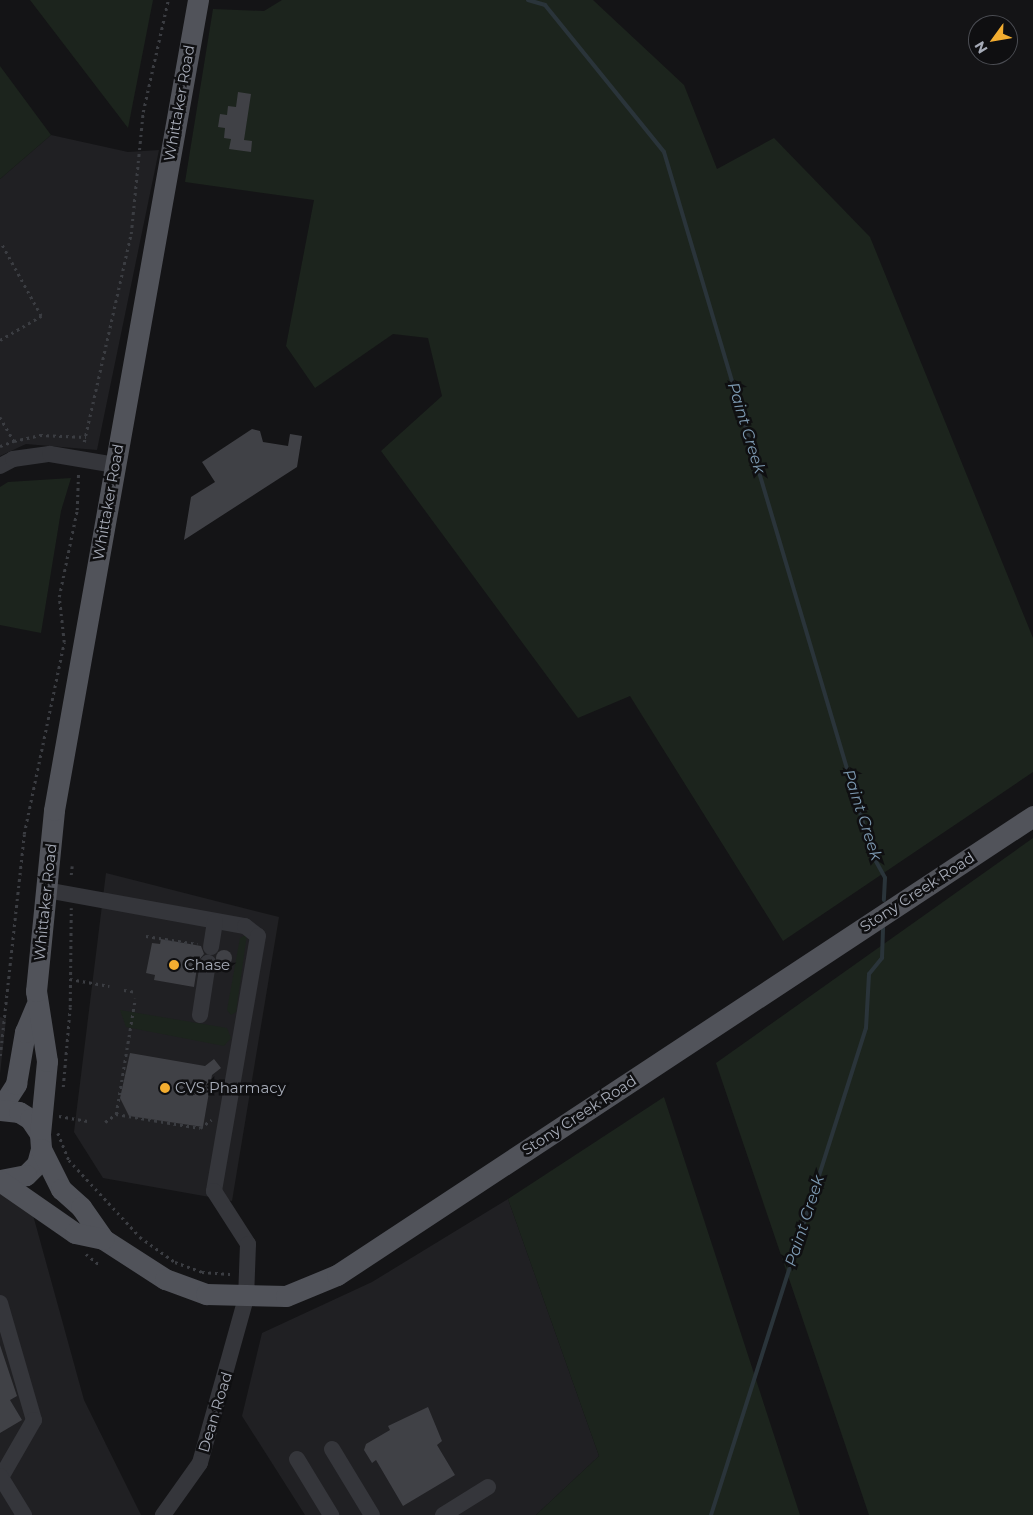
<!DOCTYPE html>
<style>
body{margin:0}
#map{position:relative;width:1033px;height:1515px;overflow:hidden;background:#141416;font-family:Montserrat,sans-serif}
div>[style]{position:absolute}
.built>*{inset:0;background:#202023}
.green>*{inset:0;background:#1c241d}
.stream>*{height:4px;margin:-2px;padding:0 2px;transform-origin:2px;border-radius:2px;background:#2a343a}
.building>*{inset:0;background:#404146}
.round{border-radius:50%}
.path>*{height:2.5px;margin-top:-1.25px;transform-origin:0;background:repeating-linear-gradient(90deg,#3b3d42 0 2.5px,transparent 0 6.5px)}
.minor>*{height:16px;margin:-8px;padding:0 8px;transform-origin:8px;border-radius:8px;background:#35363b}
.major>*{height:21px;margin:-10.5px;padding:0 10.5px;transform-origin:10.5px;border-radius:10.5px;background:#51535a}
.dots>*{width:14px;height:14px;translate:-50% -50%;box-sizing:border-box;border:2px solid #0f0f11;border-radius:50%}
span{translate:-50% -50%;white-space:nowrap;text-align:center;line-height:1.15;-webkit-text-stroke:5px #0f0f11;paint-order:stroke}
.street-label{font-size:15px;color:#a6abb7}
.poi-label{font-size:15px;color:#a6abb7}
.left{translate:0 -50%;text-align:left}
.water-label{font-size:16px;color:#7d9ab2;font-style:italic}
.north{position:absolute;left:968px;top:15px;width:50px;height:50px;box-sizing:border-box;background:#0f0f11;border:1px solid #4b4d53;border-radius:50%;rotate:238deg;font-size:14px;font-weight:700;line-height:20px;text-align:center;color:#a6abb7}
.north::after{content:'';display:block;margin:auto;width:18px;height:22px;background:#f3ad30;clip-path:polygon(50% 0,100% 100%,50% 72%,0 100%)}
</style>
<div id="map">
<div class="built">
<div style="clip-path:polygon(51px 135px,128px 152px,159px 150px,97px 450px,26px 444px,0 456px,0 179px)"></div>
<div style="clip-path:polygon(106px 873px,279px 917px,232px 1201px,103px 1178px,74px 1132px)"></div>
<div style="clip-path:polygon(0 1017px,6px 1019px,0 1074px)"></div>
<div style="clip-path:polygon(0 1191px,33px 1215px,84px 1400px,141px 1515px,0 1515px)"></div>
<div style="clip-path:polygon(508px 1199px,599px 1456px,536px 1515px,305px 1515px,242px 1416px,262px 1333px,372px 1282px)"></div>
</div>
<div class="green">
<div style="clip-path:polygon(30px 0,153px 0,128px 128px)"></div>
<div style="clip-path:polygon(282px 0,593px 0,684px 85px,717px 169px,774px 138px,870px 237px,1033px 638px,1033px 772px,783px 941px,630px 696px,578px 718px,381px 451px,442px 396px,428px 338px,393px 334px,315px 388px,286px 346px,314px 200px,185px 182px,213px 9px,264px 11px)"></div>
<div style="clip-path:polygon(0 66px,51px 135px,0 179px)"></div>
<div style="clip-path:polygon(71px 478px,61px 511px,41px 633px,0 625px,0 487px,8px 482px)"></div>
<div style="clip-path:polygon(1033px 838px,1033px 1515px,869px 1515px,716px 1063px)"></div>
<div style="clip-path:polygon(247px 934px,236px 1012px,231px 1015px,227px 1010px,240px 938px)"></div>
<div style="clip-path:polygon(120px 1010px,227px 1028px,231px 1038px,224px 1046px,126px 1027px)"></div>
<div style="clip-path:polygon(664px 1097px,800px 1515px,536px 1515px,599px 1456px,508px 1199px)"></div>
</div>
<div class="stream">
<div style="left:528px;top:0;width:18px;rotate:16deg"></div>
<div style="left:545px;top:5px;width:189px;rotate:51deg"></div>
<div style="left:664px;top:152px;width:734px;rotate:73.47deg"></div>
<div style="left:873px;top:856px;width:25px;rotate:61deg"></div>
<div style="left:885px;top:878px;width:22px;rotate:93deg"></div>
<div style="left:711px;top:1515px;width:511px;rotate:-72.35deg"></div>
<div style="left:866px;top:1028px;width:54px;rotate:-86.8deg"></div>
<div style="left:869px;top:974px;width:21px;rotate:-51deg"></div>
<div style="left:882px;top:958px;width:30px;rotate:-88deg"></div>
</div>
<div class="building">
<div style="clip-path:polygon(238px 92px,251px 94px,244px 140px,252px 141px,251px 152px,229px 149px,231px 139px,224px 138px,225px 128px,218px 127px,220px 114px,227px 115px,228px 106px,236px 107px)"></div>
<div style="clip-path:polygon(252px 429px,260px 431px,263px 442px,288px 446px,290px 434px,302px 436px,297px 467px,184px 540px,191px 497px,215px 482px,202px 462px)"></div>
<div style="clip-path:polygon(161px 939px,201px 946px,204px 954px,198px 961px,194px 987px,154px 980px,155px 975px,146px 973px,152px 943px,160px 944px)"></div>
<div class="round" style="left:216px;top:950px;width:16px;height:16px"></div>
<div style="clip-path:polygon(130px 1053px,205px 1066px,214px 1059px,221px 1068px,212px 1075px,203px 1127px,129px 1116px,120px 1098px)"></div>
<div style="clip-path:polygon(0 1345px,17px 1396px,10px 1400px,22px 1420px,0 1433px)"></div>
<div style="clip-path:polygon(428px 1407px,442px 1441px,437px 1445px,455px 1475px,403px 1506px,376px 1460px,372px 1463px,364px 1450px,366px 1444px,390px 1430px,388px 1426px)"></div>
</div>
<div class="path">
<div style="left:0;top:340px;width:48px;rotate:-30.3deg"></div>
<div style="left:41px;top:316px;width:81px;rotate:-118.8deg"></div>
<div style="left:0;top:417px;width:28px;rotate:60deg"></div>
<div style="left:14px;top:441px;width:27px;rotate:-13deg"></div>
<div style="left:40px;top:435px;width:46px;rotate:2.5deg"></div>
<div style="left:84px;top:442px;width:213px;rotate:-77.3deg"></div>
<div style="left:131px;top:234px;width:123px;rotate:-84.4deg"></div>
<div style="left:143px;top:112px;width:115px;rotate:-77.4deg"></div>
<div style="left:0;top:446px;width:15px;rotate:-20deg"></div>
<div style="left:71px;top:875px;width:9px;rotate:-84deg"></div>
<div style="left:146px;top:936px;width:52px;rotate:8.9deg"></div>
<div style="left:70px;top:979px;width:40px;rotate:10deg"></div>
<div style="left:124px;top:990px;width:12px;rotate:9deg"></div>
<div style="left:0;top:1056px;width:223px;rotate:-83.8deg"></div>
<div style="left:24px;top:834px;width:196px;rotate:-78.2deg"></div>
<div style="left:64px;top:642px;width:45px;rotate:-96.3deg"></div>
<div style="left:59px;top:597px;width:89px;rotate:-78.3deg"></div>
<div style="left:77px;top:510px;width:38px;rotate:-88deg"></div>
<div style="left:63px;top:1087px;width:80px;rotate:-85deg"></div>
<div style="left:70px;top:1007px;width:99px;rotate:-89.4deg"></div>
<div style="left:116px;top:1114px;width:117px;rotate:-80.6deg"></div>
<div style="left:59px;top:1116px;width:29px;rotate:10deg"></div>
<div style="left:105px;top:1122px;width:14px;rotate:-36deg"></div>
<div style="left:116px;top:1114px;width:85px;rotate:9.5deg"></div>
<div style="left:200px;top:1128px;width:14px;rotate:-36deg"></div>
<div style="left:58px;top:1133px;width:29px;rotate:68deg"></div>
<div style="left:69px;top:1160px;width:105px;rotate:47.3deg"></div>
<div style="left:140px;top:1237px;width:43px;rotate:35.5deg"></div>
<div style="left:175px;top:1262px;width:29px;rotate:20deg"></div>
<div style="left:202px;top:1272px;width:31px;rotate:4deg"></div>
<div style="left:86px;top:1254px;width:19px;rotate:39deg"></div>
</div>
<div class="minor">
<div style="left:0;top:466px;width:15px;rotate:-28deg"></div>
<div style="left:13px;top:459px;width:37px;rotate:-8deg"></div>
<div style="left:50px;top:454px;width:66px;rotate:9.6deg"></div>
<div style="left:46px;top:890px;width:202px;rotate:10.3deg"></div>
<div style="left:245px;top:926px;width:16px;rotate:38deg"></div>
<div style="left:258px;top:936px;width:259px;rotate:99.8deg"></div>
<div style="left:214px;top:1191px;width:63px;rotate:57.3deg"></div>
<div style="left:248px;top:1244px;width:54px;rotate:92.1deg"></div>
<div style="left:246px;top:1298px;width:171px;rotate:105.6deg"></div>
<div style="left:200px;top:1463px;width:64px;rotate:125.4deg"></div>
<div style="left:211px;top:947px;width:26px;rotate:-81deg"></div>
<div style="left:200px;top:1015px;width:53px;rotate:-81.3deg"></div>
<div style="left:0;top:1303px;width:122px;rotate:73.8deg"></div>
<div style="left:34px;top:1420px;width:68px;rotate:120deg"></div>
<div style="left:332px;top:1449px;width:77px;rotate:58.8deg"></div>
<div style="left:297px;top:1459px;width:66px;rotate:58.7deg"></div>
<div style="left:0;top:1476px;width:46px;rotate:58.4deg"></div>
<div style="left:443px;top:1515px;width:53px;rotate:-31.9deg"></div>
</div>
<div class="major">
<div style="left:0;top:1109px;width:30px;rotate:-57deg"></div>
<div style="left:16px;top:1084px;width:53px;rotate:-80.2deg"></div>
<div style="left:25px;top:1032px;width:28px;rotate:-67deg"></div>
<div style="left:0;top:1110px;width:19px;rotate:6deg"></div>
<div style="left:19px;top:1112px;width:13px;rotate:32deg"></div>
<div style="left:30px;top:1119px;width:18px;rotate:56deg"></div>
<div style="left:40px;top:1134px;width:15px;rotate:86deg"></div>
<div style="left:41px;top:1149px;width:16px;rotate:105deg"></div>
<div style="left:37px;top:1164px;width:16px;rotate:135deg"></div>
<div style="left:26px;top:1175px;width:26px;rotate:169deg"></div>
<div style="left:40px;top:1134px;width:73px;rotate:-84.5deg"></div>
<div style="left:47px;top:1061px;width:71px;rotate:-98.9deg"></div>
<div style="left:36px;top:991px;width:182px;rotate:-84.3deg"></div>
<div style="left:54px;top:810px;width:823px;rotate:-79.92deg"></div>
<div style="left:41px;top:1149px;width:45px;rotate:63.4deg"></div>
<div style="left:61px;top:1189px;width:27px;rotate:42deg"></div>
<div style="left:81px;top:1207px;width:39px;rotate:55deg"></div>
<div style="left:103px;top:1239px;width:74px;rotate:32.8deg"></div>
<div style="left:165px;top:1279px;width:44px;rotate:20.1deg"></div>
<div style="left:206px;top:1294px;width:80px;rotate:1.4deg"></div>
<div style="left:286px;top:1296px;width:55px;rotate:-22.4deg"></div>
<div style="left:337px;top:1275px;width:834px;rotate:-33.4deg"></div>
<div style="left:0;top:1181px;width:91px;rotate:34.7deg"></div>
<div style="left:75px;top:1233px;width:29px;rotate:12deg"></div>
</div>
<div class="dots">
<div style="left:174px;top:965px;background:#f3ad30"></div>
<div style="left:165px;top:1088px;background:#f3ad30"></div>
</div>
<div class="street-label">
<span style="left:179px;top:103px;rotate:-80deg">Whittaker Road</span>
<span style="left:108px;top:502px;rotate:-80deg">Whittaker Road</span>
<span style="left:917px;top:892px;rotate:-33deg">Stony Creek Road</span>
<span style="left:45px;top:902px;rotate:-84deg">Whittaker Road</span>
<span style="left:579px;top:1115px;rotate:-33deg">Stony Creek Road</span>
<span style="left:215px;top:1412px;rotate:-73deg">Dean Road</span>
</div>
<div class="poi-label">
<span class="left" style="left:184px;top:965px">Chase</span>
<span class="left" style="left:175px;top:1088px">CVS Pharmacy</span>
</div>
<div class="water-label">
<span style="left:746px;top:428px;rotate:73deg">Paint Creek</span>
<span style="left:862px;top:815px;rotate:72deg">Paint Creek</span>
<span style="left:805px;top:1221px;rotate:-72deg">Paint Creek</span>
</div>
<div class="north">N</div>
</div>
